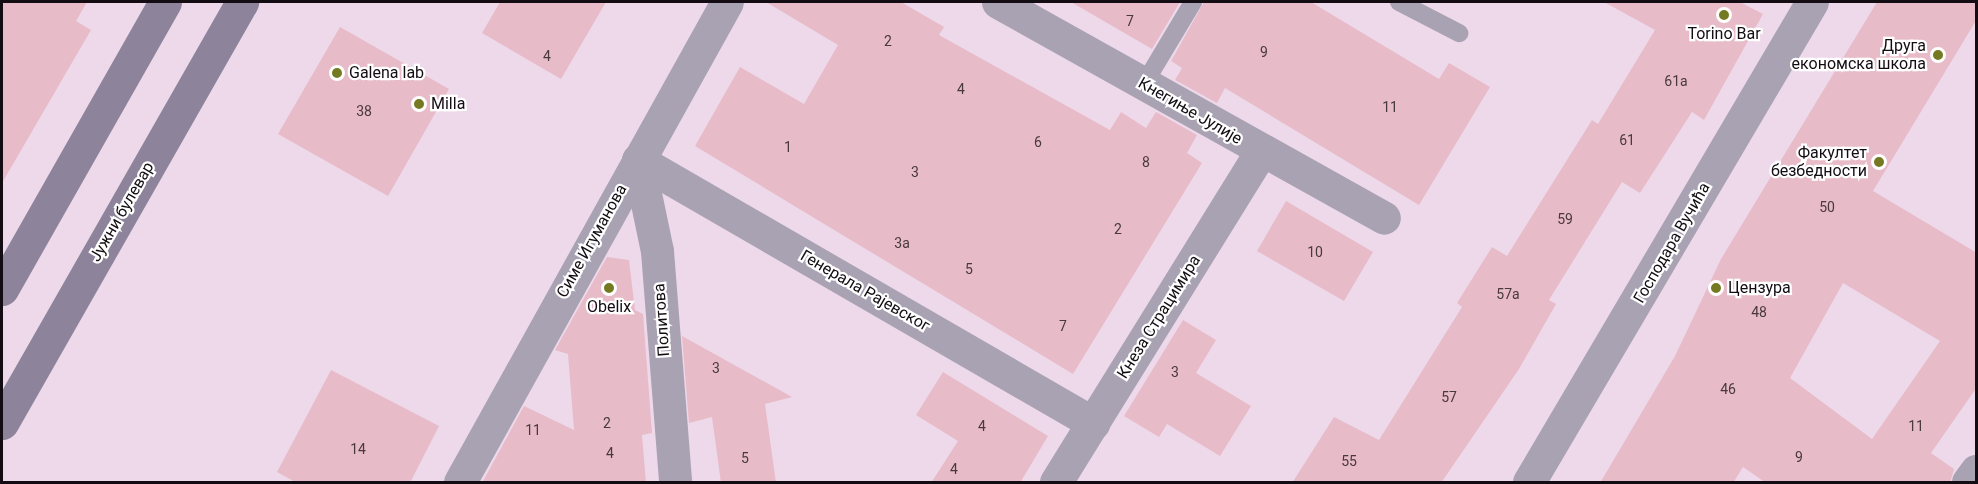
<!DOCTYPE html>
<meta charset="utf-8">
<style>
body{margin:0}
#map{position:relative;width:1978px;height:484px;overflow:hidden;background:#eed9eb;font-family:Roboto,sans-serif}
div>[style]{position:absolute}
.building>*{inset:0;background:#e7bbc7}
.service>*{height:18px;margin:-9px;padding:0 9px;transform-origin:9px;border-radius:9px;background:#a8a2b2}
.minor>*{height:33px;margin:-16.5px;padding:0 16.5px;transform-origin:16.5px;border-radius:16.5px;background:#a8a2b2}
.secondary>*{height:33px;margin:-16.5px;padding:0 16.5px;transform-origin:16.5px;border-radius:16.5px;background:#8d849b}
.dots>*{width:16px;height:16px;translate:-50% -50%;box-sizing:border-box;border:3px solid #fff;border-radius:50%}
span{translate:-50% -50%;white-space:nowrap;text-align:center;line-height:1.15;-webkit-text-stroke:4.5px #fff;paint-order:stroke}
.number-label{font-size:14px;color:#48383f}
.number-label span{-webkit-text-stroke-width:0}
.poi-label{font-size:16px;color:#130c12}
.right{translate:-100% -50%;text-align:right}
.left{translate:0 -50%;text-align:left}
.street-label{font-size:16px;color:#130c12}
.frame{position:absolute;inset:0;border:3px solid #130c12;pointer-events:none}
</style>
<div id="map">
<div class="building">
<div style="clip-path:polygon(2px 2px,87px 2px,76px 21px,91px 30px,2px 183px)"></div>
<div style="clip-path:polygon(500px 2px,606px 2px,561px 79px,482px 33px)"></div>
<div style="clip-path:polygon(766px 2px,901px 2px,944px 27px,939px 35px,1110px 130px,1121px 112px,1146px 128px,1156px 112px,1197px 135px,1187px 153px,1202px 163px,1073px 374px,695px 146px,740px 67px,804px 104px,838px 45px)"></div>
<div style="clip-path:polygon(1071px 2px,1180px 2px,1152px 49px)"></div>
<div style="clip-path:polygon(1204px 2px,1311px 2px,1439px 79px,1449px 63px,1490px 87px,1419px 205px,1225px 88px,1217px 103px,1175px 80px,1182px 68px,1171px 61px)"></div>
<div style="clip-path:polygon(1604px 2px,1740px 2px,1763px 14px,1704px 120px,1692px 112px,1640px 193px,1622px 182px,1549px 300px,1556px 304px,1519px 369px,1441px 483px,1292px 483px,1334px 417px,1379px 440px,1462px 307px,1457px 303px,1492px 247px,1507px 256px,1592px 120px,1598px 124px,1655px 30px)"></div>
<div style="clip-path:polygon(evenodd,1877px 2px,1977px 2px,1977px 19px,1873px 191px,1977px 253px,1977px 387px,1931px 453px,1954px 469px,1950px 483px,1766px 483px,1743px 467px,1733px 483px,1600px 483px,1675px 356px,1721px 259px,1877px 2px,1843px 283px,1940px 341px,1872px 439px,1790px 378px,1843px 283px)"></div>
<div style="clip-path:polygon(340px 27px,449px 89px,388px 196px,278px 134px)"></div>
<div style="clip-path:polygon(1286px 201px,1373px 252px,1344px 301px,1257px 251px)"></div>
<div style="clip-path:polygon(607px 257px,629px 260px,635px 310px,643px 314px,652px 433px,642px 435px,646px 483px,482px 483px,524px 406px,574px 430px,568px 354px,555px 350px)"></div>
<div style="clip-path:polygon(1183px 320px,1216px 340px,1196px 373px,1251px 406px,1220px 456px,1167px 424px,1159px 437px,1124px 416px)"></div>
<div style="clip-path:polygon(682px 336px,792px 397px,765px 404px,776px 483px,721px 483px,712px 417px,689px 423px)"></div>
<div style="clip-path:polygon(331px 370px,439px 426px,410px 483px,297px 483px,277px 472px)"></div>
<div style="clip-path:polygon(943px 372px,1048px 436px,1020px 483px,931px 483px,958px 441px,916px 415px)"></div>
</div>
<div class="service">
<div style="left:1399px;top:2px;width:68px;rotate:27.3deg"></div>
<div style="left:1144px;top:84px;width:96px;rotate:-59.1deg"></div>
</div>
<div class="minor">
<div style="left:998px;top:2px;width:442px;rotate:29.2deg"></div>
<div style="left:638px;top:160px;width:526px;rotate:30.03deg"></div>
<div style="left:638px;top:160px;width:93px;rotate:78.2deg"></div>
<div style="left:657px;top:251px;width:232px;rotate:85.5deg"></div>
<div style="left:460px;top:482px;width:549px;rotate:-60.92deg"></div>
<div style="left:1056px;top:482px;width:388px;rotate:-58.2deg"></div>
<div style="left:1529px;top:482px;width:557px;rotate:-59.48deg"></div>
<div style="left:1968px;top:482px;width:14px;rotate:-54deg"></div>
</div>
<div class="secondary">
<div style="left:2px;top:289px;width:330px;rotate:-60.4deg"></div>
<div style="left:2px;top:423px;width:485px;rotate:-60.3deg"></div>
</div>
<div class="dots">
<div style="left:1724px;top:15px;background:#747922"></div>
<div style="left:1938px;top:55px;background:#747922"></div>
<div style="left:337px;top:73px;background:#747922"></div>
<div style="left:419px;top:104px;background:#747922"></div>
<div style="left:1879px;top:162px;background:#747922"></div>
<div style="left:609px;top:288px;background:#747922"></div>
<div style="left:1716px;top:288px;background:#747922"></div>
</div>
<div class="number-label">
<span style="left:1130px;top:21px">7</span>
<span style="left:888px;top:41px">2</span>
<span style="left:1264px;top:52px">9</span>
<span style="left:547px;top:56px">4</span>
<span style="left:1676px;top:81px">61a</span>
<span style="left:961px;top:89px">4</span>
<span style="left:1390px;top:107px">11</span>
<span style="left:364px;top:111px">38</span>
<span style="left:1627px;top:140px">61</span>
<span style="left:1038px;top:142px">6</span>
<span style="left:788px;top:147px">1</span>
<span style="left:1146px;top:162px">8</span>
<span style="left:915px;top:172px">3</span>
<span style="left:1827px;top:207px">50</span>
<span style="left:1565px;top:219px">59</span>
<span style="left:1118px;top:229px">2</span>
<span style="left:902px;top:243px">3a</span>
<span style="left:1315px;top:252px">10</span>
<span style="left:969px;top:269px">5</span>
<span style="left:1508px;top:294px">57a</span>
<span style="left:1759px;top:312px">48</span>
<span style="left:1063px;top:326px">7</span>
<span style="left:716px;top:368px">3</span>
<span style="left:1175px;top:372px">3</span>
<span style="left:1728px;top:389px">46</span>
<span style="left:1449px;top:397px">57</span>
<span style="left:607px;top:423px">2</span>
<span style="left:982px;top:426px">4</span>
<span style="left:1916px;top:426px">11</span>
<span style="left:533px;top:430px">11</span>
<span style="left:358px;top:449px">14</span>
<span style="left:610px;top:453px">4</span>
<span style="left:1799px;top:457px">9</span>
<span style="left:745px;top:458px">5</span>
<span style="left:1349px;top:461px">55</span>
<span style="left:954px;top:469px">4</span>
</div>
<div class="poi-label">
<span style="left:1724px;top:34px">Torino Bar</span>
<span class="right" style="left:1926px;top:55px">Друга<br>економска школа</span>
<span class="left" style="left:349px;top:73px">Galena lab</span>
<span class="left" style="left:431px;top:104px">Milla</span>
<span class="right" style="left:1867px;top:162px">Факултет<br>безбедности</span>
<span class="left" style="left:1728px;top:288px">Цензура</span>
<span style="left:609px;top:307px">Obelix</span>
</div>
<div class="street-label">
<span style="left:1190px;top:111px;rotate:30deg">Кнегиње Јулије</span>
<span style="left:122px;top:212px;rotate:-60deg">Јужни булевар</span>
<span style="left:592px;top:241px;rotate:-61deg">Симе Игуманова</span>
<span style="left:1672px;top:243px;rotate:-60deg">Господара Вучића</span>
<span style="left:865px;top:291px;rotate:30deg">Генерала Рајевског</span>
<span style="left:1159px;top:317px;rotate:-58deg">Кнеза Страцимира</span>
<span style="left:662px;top:320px;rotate:-94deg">Политова</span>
</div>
<div class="frame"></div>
</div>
